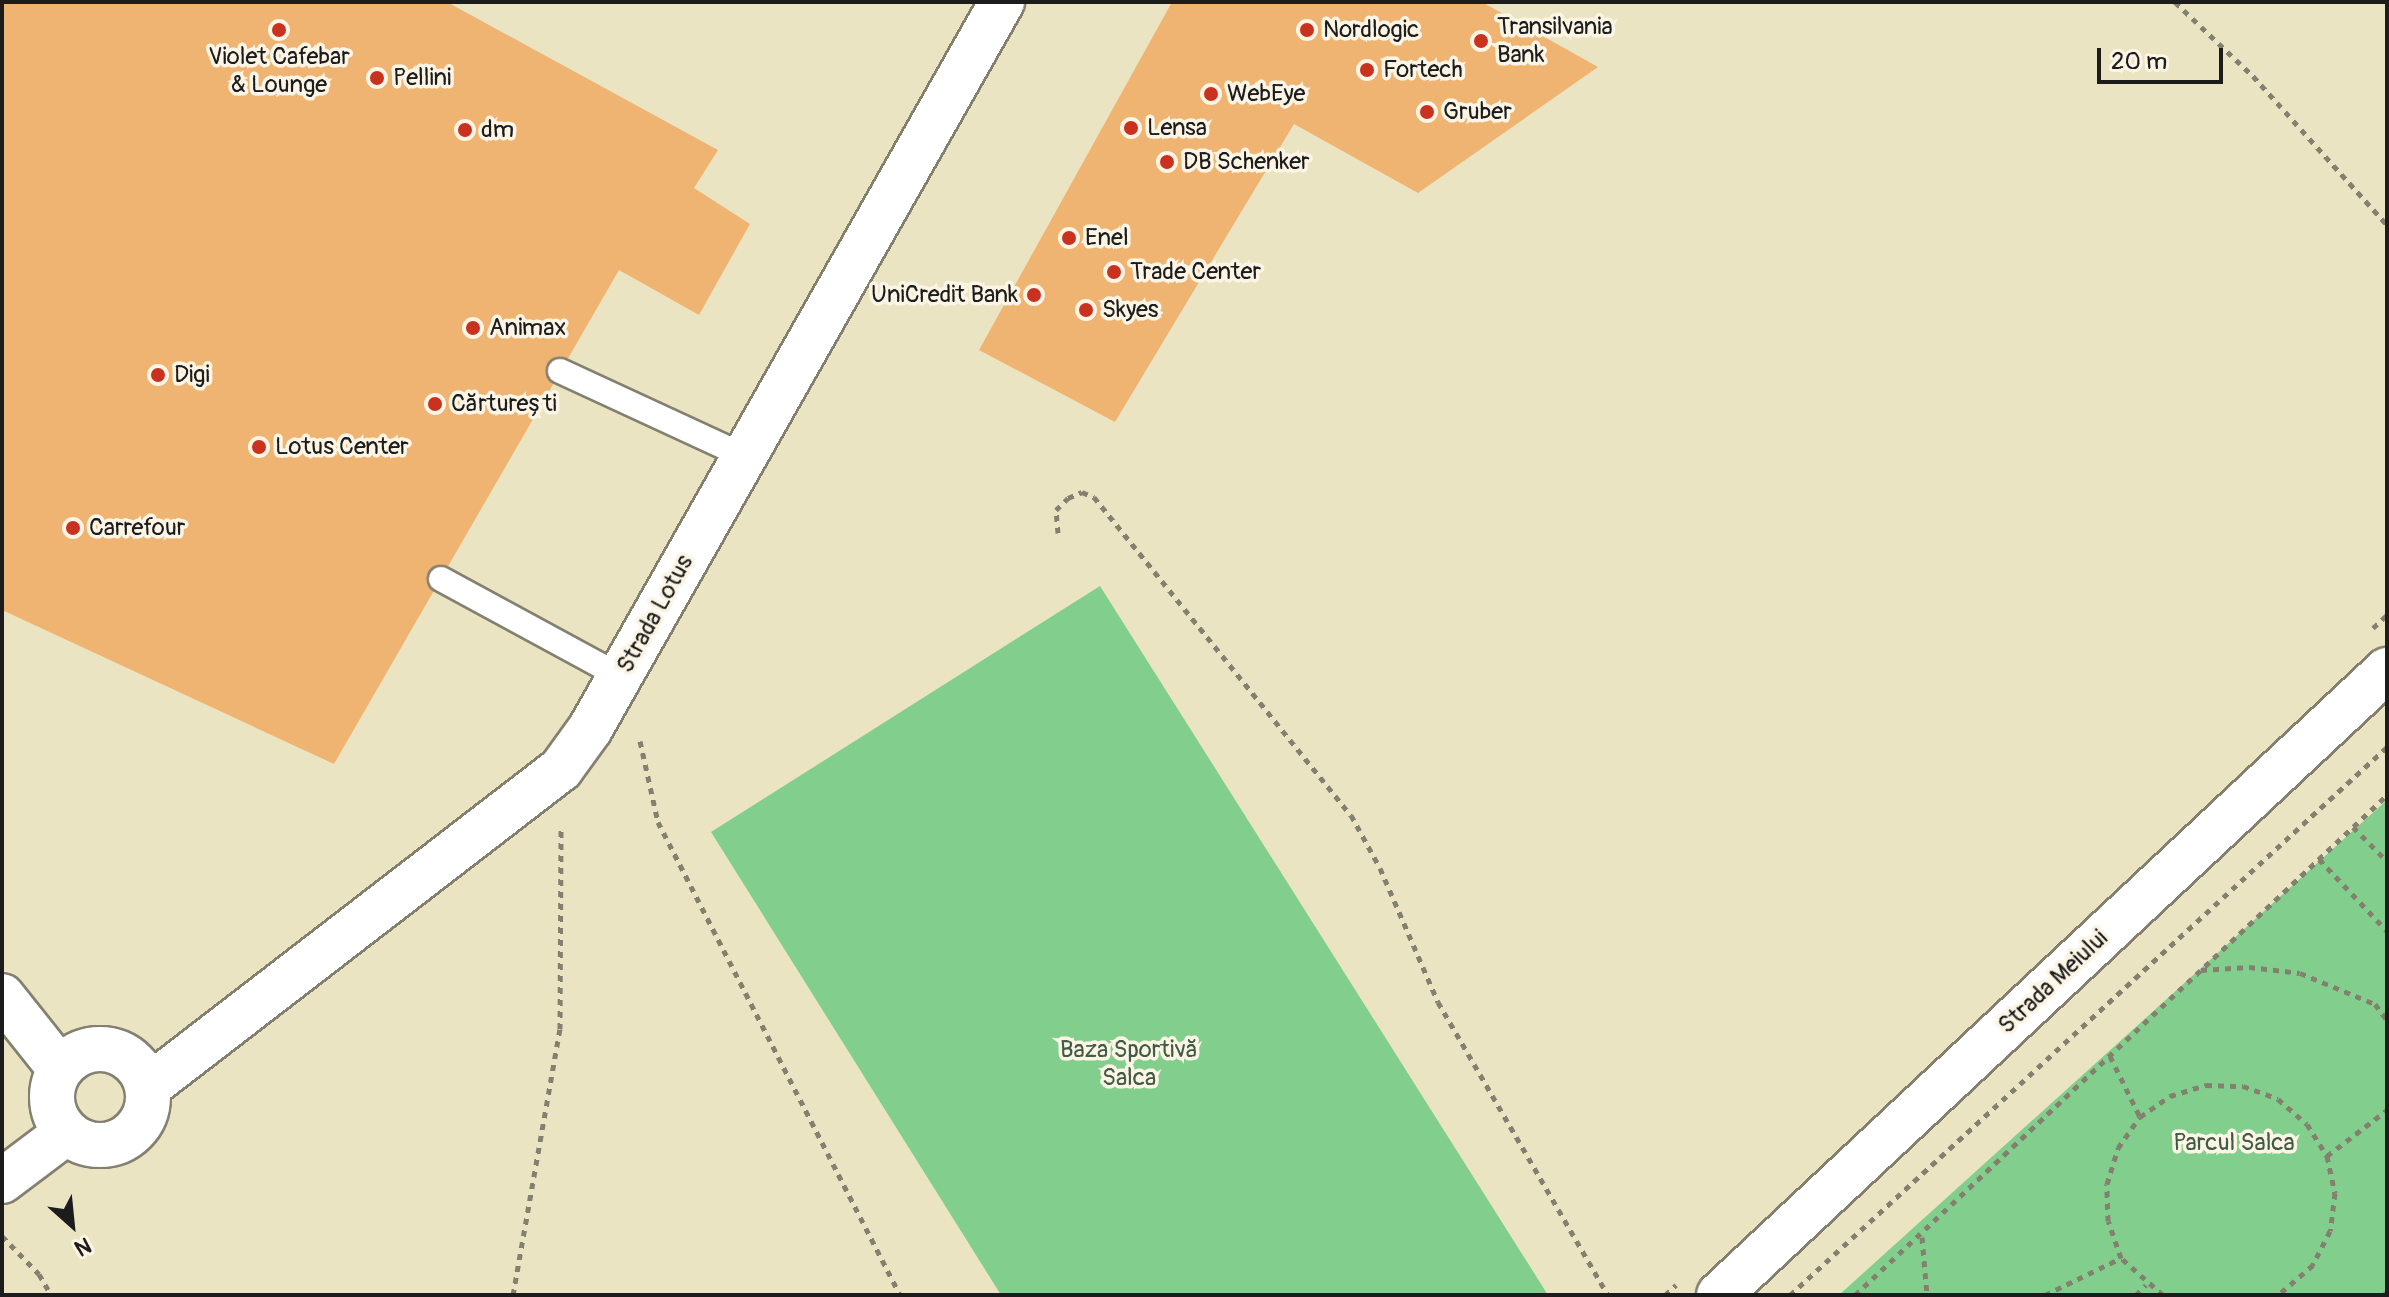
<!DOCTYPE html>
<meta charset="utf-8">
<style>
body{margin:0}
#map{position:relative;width:2389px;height:1297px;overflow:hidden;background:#ebe4c3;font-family:Pangolin,sans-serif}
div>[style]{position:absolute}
.green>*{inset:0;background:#82cf8d}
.building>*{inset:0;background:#efb471}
.path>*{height:5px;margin-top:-2.5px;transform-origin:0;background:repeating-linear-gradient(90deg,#848070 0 6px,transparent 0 12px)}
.roads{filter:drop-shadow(2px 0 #848070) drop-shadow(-2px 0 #848070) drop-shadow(0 2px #848070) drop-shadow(0 -2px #848070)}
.service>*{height:24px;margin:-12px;padding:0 12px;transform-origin:12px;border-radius:12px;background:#fff}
.minor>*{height:44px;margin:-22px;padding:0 22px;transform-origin:22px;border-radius:22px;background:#fff}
.minor>.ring{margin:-22px;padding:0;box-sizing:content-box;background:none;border:44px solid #fff;border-radius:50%}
.dots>*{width:22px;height:22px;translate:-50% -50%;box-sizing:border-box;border:4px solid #fcf5e5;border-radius:50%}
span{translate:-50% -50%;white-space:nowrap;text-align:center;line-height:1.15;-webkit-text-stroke:7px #fcf5e5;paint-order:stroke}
.poi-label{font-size:24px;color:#1c1c1c}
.left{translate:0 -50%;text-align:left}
.right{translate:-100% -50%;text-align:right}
.street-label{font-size:24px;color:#1c1c1c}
.park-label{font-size:24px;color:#405b44}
.frame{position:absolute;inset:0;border:4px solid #1c1c1c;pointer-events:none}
.north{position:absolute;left:32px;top:1185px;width:80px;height:80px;-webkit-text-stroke:6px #fcf5e5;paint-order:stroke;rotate:153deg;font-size:22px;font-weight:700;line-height:32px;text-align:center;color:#1c1c1c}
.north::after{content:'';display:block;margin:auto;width:28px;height:36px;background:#1c1c1c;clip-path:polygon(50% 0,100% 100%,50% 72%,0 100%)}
.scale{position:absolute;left:2097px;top:48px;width:126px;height:36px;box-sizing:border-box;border:4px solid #1c1c1c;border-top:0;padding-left:10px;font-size:24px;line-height:28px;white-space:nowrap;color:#1c1c1c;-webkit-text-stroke:6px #fcf5e5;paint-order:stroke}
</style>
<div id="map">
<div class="green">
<div style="clip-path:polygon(1100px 586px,1548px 1295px,1001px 1295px,711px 832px)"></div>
<div style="clip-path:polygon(2387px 799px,2387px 1295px,1839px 1295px,2387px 800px)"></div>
</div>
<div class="building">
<div style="clip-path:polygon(2px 2px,447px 2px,718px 150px,694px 188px,750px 224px,699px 315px,619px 270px,334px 764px,2px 610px)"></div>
<div style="clip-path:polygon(1172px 2px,1482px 2px,1598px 67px,1418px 193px,1294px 124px,1115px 422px,979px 350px)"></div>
</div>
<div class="path">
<div style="left:2175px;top:2px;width:108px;rotate:43.5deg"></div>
<div style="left:2253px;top:76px;width:200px;rotate:48deg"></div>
<div style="left:1058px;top:533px;width:23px;rotate:-95deg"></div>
<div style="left:1056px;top:510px;width:17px;rotate:-45deg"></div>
<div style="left:1068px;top:498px;width:15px;rotate:-23deg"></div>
<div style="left:1082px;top:492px;width:13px;rotate:23deg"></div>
<div style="left:1094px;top:497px;width:409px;rotate:51.1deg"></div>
<div style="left:1351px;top:815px;width:60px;rotate:61.3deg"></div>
<div style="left:1380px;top:868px;width:146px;rotate:66.6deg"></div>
<div style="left:1438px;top:1002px;width:339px;rotate:59.9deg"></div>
<div style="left:2373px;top:628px;width:19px;rotate:-43deg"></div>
<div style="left:640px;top:741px;width:83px;rotate:77.5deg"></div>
<div style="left:658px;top:822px;width:531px;rotate:62.9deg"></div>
<div style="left:2353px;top:827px;width:48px;rotate:45deg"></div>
<div style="left:2319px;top:859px;width:99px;rotate:46.6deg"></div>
<div style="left:2201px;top:970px;width:48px;rotate:-3.6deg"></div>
<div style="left:2249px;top:967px;width:51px;rotate:6.7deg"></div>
<div style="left:2300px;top:973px;width:81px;rotate:22.5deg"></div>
<div style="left:2375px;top:1004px;width:20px;rotate:53deg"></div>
<div style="left:2110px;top:1056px;width:68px;rotate:63.8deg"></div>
<div style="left:2327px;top:1156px;width:76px;rotate:-37.5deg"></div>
<div style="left:2px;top:1236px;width:53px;rotate:45.8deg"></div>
<div style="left:39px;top:1274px;width:24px;rotate:60deg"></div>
<div style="left:1922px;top:1237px;width:58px;rotate:85.1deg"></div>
<div style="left:513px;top:1295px;width:270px;rotate:-80deg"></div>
<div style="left:560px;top:1029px;width:203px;rotate:-89.7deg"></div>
<div style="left:1665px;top:1295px;width:15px;rotate:-42deg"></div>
<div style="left:1790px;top:1295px;width:810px;rotate:-42.55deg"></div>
<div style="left:1855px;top:1295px;width:730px;rotate:-43.22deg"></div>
<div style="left:2045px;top:1295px;width:85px;rotate:-26deg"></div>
<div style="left:2136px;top:1295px;width:14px;rotate:-45deg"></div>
<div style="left:2163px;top:1295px;width:56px;rotate:-138.6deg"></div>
<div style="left:2121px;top:1258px;width:39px;rotate:-109deg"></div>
<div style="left:2108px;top:1221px;width:37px;rotate:-92deg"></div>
<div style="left:2107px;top:1184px;width:38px;rotate:-73deg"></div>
<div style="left:2118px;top:1148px;width:38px;rotate:-55deg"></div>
<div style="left:2140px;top:1117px;width:37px;rotate:-35deg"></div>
<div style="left:2170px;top:1096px;width:38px;rotate:-17deg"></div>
<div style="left:2206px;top:1085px;width:37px;rotate:2deg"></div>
<div style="left:2243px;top:1086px;width:37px;rotate:20deg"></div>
<div style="left:2278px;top:1099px;width:38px;rotate:41deg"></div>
<div style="left:2307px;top:1124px;width:38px;rotate:58deg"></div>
<div style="left:2327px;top:1156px;width:38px;rotate:78deg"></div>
<div style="left:2335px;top:1193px;width:38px;rotate:97deg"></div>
<div style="left:2330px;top:1231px;width:38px;rotate:117deg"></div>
<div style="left:2313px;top:1265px;width:46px;rotate:139.4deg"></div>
<div style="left:2384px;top:1295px;width:4px;rotate:-45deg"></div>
</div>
<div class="roads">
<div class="service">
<div style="left:560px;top:371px;width:203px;rotate:24.8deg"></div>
<div style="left:441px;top:579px;width:204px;rotate:28.5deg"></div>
</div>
<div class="minor">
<div style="left:2px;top:996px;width:93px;rotate:51.5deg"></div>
<div class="ring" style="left:52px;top:1049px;width:52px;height:52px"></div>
<div style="left:148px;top:1087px;width:521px;rotate:-37.6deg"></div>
<div style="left:561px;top:769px;width:49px;rotate:-54.1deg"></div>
<div style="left:590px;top:729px;width:836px;rotate:-60.46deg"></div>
<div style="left:2px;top:1181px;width:81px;rotate:-37deg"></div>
<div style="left:1719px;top:1295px;width:915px;rotate:-43.1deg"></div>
</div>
</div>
<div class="dots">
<div style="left:279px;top:30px;background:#c8321e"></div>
<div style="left:1307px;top:30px;background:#c8321e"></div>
<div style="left:1481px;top:41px;background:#c8321e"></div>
<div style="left:1367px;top:70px;background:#c8321e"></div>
<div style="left:377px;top:78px;background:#c8321e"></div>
<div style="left:1211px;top:94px;background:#c8321e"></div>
<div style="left:1427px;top:112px;background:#c8321e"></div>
<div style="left:1131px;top:128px;background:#c8321e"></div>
<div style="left:465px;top:130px;background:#c8321e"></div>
<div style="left:1167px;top:162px;background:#c8321e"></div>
<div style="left:1069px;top:238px;background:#c8321e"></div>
<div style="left:1114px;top:272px;background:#c8321e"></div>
<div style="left:1034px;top:295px;background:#c8321e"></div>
<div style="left:1086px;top:310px;background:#c8321e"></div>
<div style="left:473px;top:328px;background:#c8321e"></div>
<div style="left:158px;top:375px;background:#c8321e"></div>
<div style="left:435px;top:404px;background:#c8321e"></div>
<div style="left:259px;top:447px;background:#c8321e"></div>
<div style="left:73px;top:528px;background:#c8321e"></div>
</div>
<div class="poi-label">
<span class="left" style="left:1497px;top:41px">Transilvania<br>Bank</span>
<span class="left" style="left:1323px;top:30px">Nordlogic</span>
<span style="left:279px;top:71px">Violet Cafebar<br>&amp; Lounge</span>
<span class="left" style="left:1383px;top:70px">Fortech</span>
<span class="left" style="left:393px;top:78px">Pellini</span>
<span class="left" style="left:1227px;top:94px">WebEye</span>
<span class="left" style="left:1443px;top:112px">Gruber</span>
<span class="left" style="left:1147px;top:128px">Lensa</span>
<span class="left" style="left:481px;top:130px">dm</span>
<span class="left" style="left:1183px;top:162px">DB Schenker</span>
<span class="left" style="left:1085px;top:238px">Enel</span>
<span class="left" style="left:1130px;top:272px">Trade Center</span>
<span class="right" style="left:1018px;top:295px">UniCredit Bank</span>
<span class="left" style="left:1102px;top:310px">Skyes</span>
<span class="left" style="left:489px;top:328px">Animax</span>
<span class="left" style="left:174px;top:375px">Digi</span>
<span class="left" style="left:451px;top:404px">Cărturești</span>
<span class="left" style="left:275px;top:447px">Lotus Center</span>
<span class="left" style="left:89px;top:528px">Carrefour</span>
</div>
<div class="street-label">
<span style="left:655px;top:614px;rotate:-61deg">Strada Lotus</span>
<span style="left:2053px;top:982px;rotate:-43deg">Strada Meiului</span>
</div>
<div class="park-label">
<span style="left:1129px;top:1064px">Baza Sportivă<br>Salca</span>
<span style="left:2234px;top:1143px">Parcul Salca</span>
</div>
<div class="frame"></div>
<div class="north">N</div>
<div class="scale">20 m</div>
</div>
